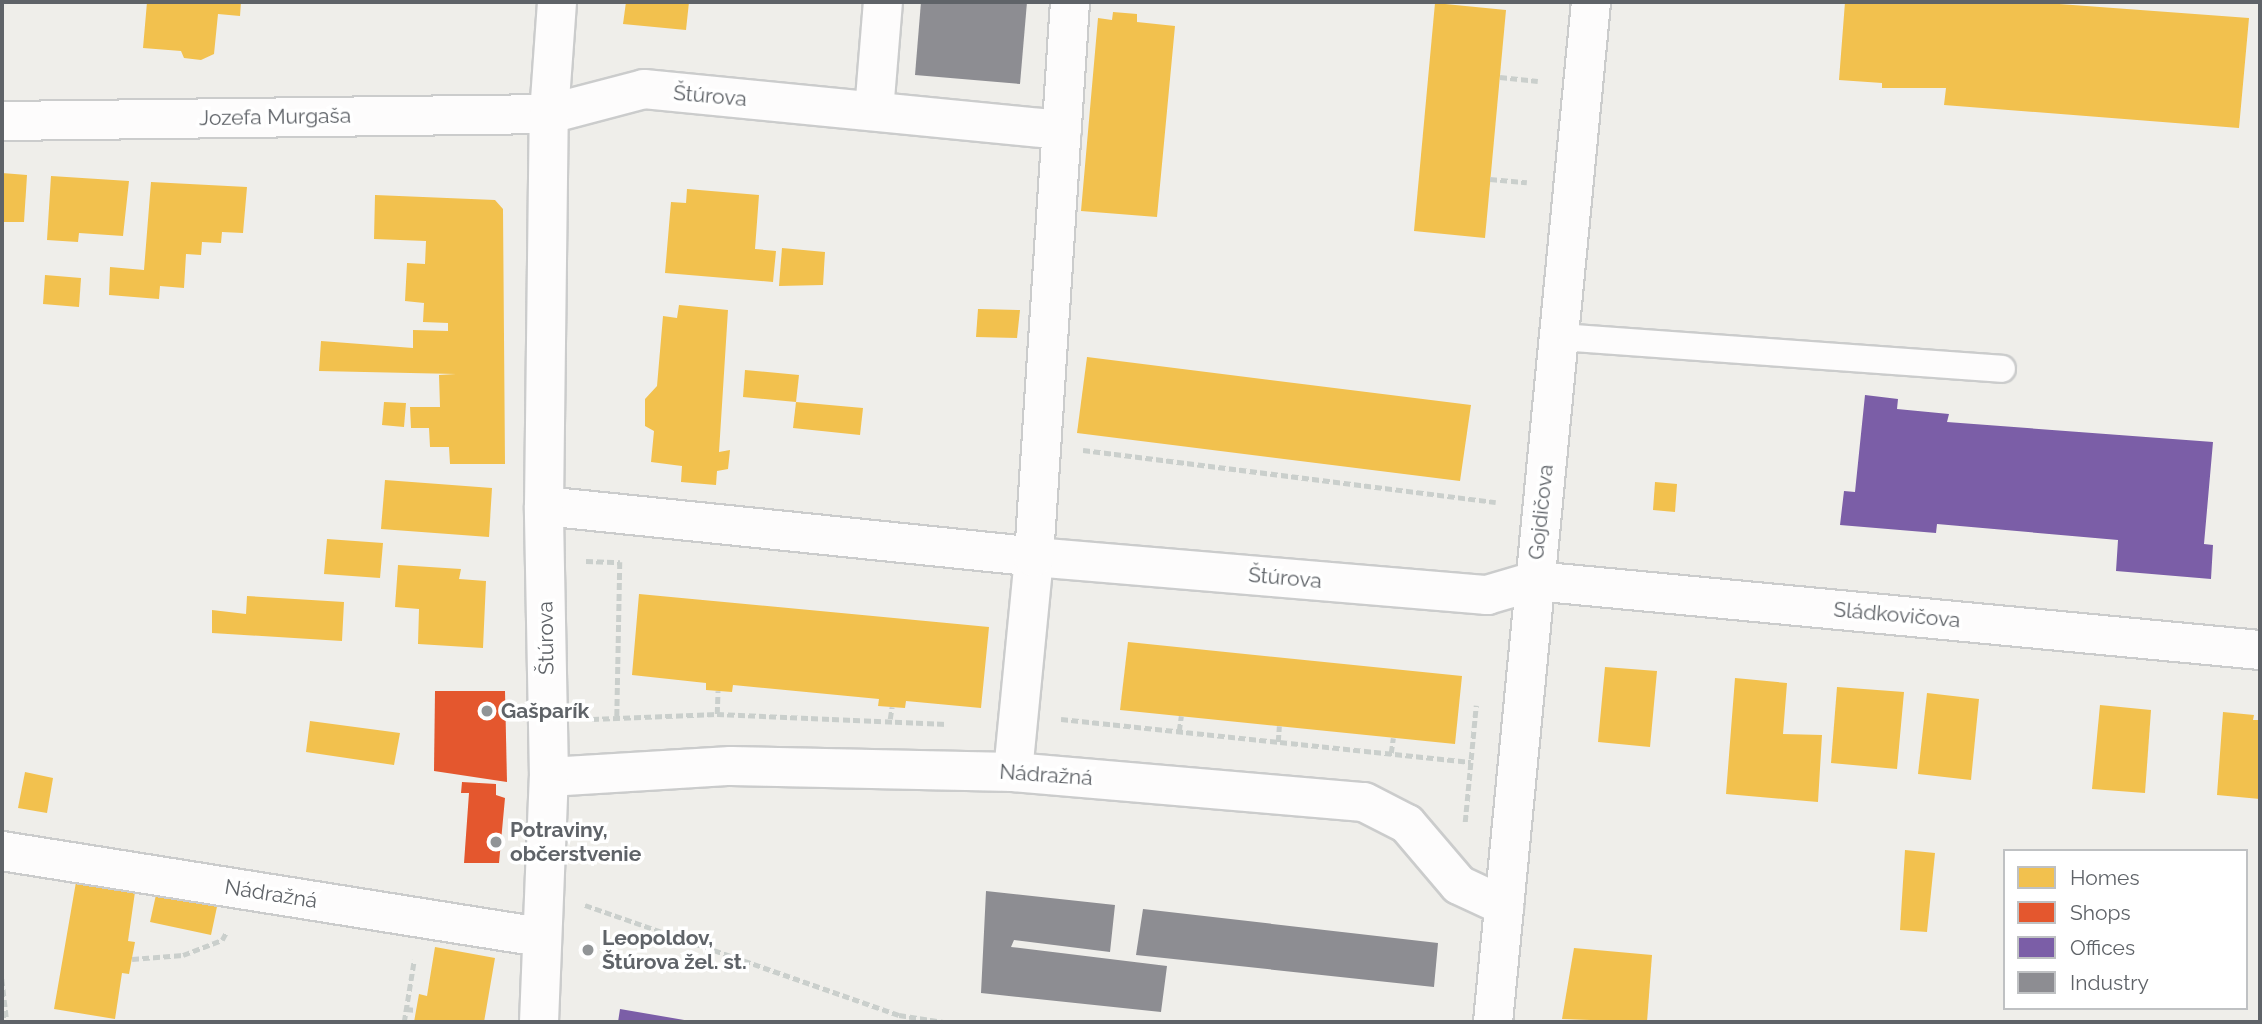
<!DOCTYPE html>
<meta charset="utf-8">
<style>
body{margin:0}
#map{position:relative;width:2262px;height:1024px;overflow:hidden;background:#efeeea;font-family:Raleway,sans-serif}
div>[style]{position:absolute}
.homes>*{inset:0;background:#f2c14e}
.shops>*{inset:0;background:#e4572e}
.offices>*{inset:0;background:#7b5ea7}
.industry>*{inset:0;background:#8d8d92}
.path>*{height:4.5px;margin-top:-2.25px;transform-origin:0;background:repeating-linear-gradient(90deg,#cacfcc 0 7px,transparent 0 10.5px)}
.roads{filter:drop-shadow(2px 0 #cbcccc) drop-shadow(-2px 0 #cbcccc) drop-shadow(0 2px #cbcccc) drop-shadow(0 -2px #cbcccc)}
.service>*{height:26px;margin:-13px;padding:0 13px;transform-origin:13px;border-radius:13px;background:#fdfcfc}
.minor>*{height:38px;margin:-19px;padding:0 19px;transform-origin:19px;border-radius:19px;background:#fdfcfc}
.dots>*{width:19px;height:19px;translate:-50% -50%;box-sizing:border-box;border:4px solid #fff;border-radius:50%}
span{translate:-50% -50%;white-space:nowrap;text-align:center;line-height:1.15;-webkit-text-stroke:7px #fff;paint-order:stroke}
.street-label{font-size:21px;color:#5f6368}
.poi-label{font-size:21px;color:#5f6368;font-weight:700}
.left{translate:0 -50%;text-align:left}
.frame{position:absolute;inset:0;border:4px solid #5f6368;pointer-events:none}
.legend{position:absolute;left:2003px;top:849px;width:245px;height:161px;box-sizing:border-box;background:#fff;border:2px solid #bfc1c3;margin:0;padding:9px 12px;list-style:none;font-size:21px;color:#5f6368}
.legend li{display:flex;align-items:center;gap:14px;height:35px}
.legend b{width:35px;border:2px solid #bfc1c3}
</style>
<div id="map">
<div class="homes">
<div style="clip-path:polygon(147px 2px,241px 2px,240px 16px,218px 14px,214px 54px,201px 60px,184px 58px,181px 51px,143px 48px)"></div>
<div style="clip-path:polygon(626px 2px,689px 2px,686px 30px,623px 24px)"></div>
<div style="clip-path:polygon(1845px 2px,2031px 2px,2249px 18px,2239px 128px,1944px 105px,1946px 88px,1882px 88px,1882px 83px,1839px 80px)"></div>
<div style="clip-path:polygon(1435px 3px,1506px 10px,1485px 238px,1414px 231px)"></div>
<div style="clip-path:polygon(1113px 12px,1137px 14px,1137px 22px,1175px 26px,1157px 217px,1081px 211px,1098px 18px,1112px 20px)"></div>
<div style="clip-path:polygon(2px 173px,27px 175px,24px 222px,2px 222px)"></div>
<div style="clip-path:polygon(51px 176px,129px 181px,123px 236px,79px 233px,78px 242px,47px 240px)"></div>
<div style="clip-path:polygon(151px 182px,247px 187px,243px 233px,222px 232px,221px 243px,202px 242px,201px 255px,186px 254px,184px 288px,160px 286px,159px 299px,109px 295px,110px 267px,144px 270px)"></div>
<div style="clip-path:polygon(687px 189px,759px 195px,755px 249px,776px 251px,773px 282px,665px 273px,671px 202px,686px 203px)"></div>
<div style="clip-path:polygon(375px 195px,495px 200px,503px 209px,505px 464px,450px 464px,449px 447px,430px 447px,429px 428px,411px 428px,410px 407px,440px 407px,439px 375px,456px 374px,319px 371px,321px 341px,413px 348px,413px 330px,448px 331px,448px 323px,423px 322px,424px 303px,405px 301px,407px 263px,425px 264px,426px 241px,374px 239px)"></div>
<div style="clip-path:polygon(782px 248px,825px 252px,823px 285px,779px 286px)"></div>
<div style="clip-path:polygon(45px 275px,81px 278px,79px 307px,43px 304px)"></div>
<div style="clip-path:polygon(679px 305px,728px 310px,719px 452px,730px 450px,728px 469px,717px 471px,716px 485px,681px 482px,682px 466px,651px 462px,654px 431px,645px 426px,645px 399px,657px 386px,663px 316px,677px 318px)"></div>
<div style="clip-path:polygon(978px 309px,1020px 310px,1017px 338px,976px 337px)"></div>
<div style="clip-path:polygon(1087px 357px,1471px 405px,1460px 481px,1077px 433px)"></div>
<div style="clip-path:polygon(745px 370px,799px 375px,796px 402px,743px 397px)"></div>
<div style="clip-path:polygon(384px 402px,406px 403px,404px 427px,382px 425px)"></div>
<div style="clip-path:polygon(796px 402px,863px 408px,860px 435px,793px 428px)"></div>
<div style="clip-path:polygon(385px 480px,492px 488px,489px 537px,381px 529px)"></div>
<div style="clip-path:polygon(1655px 482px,1677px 484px,1675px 512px,1653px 510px)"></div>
<div style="clip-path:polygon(327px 539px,383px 543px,380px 578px,324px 574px)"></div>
<div style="clip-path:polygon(398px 565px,461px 569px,459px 579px,486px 581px,483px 648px,418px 644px,419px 609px,395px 607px)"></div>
<div style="clip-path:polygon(639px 594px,989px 627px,981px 708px,906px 701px,905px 708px,878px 706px,879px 699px,733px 685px,732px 692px,706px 690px,706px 683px,632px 675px)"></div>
<div style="clip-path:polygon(247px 596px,344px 602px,342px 641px,212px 633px,212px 610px,246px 614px)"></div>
<div style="clip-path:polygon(1128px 642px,1462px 676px,1455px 744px,1120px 710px)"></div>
<div style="clip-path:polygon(1605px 667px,1657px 671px,1650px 747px,1598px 742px)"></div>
<div style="clip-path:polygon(1735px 678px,1787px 683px,1783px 734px,1822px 735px,1818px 802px,1726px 794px)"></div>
<div style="clip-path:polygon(1837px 687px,1904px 692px,1897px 769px,1831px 763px)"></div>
<div style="clip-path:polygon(1927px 693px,1979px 699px,1971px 780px,1918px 774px)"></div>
<div style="clip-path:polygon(2100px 705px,2151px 710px,2145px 793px,2092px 789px)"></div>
<div style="clip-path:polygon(2223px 712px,2254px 715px,2253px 720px,2260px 720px,2260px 799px,2217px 795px)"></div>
<div style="clip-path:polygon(310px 721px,400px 733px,394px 765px,306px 752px)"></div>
<div style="clip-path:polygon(25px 772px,53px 778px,47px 813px,18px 808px)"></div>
<div style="clip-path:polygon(1905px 850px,1935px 853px,1927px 932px,1900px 930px)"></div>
<div style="clip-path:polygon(76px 882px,135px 892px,128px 941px,135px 942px,129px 974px,122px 973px,115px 1019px,54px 1009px)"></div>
<div style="clip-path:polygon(157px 890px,218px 902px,211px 935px,150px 922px)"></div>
<div style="clip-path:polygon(435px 947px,495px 958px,484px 1022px,414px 1022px,419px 994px,427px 996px)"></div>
<div style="clip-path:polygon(1574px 948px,1652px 955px,1647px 1022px,1562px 1019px)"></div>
</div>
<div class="shops">
<div style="clip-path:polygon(435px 691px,505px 691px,507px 782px,434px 771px)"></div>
<div style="clip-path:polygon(462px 782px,496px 784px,496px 795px,505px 798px,499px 863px,464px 863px,469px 793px,461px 793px)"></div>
</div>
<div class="offices">
<div style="clip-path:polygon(1865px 395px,1898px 399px,1897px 409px,1949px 414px,1947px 422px,2213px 442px,2204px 544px,2213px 545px,2211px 579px,2116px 571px,2118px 540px,1937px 524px,1936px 533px,1840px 525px,1844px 491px,1855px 492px)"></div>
<div style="clip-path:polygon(620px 1009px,690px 1021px,690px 1022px,618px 1022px)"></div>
</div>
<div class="industry">
<div style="clip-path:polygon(921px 2px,1027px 2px,1020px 84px,915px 75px)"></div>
<div style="clip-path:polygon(986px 891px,1115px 905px,1110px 952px,1014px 940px,1011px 947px,1167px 966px,1161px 1012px,981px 993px)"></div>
<div style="clip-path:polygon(1143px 909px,1438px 943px,1434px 987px,1136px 955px)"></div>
</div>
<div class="path">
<div style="left:1500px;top:77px;width:38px;rotate:6deg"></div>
<div style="left:1490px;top:179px;width:37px;rotate:5deg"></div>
<div style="left:1083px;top:450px;width:416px;rotate:7.2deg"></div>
<div style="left:586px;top:561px;width:34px;rotate:2deg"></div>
<div style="left:620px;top:562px;width:156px;rotate:91.1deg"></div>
<div style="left:717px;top:714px;width:23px;rotate:-88deg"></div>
<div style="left:592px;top:719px;width:125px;rotate:-2.3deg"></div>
<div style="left:717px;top:714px;width:230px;rotate:2.5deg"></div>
<div style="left:890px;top:719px;width:12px;rotate:-81deg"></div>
<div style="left:1061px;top:719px;width:412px;rotate:6deg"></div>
<div style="left:1179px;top:731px;width:15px;rotate:-82deg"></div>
<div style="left:1278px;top:742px;width:16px;rotate:-86deg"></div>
<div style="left:1391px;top:753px;width:15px;rotate:-82deg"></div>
<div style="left:1465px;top:822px;width:117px;rotate:-84.6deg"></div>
<div style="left:585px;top:905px;width:333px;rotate:19.3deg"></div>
<div style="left:899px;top:1015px;width:45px;rotate:9deg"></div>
<div style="left:132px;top:959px;width:51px;rotate:-4.5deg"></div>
<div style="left:183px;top:955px;width:42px;rotate:-21deg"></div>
<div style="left:222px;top:940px;width:10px;rotate:-61deg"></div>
<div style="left:2px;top:979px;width:43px;rotate:83.4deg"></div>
<div style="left:406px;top:1009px;width:10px;rotate:6deg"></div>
<div style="left:404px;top:1022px;width:63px;rotate:-80.8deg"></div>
</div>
<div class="roads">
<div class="service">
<div style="left:1559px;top:337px;width:444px;rotate:4.1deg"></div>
</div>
<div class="minor">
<div style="left:874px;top:111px;width:109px;rotate:-85.3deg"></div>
<div style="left:2px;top:121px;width:547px;rotate:-0.73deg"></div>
<div style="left:549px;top:114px;width:98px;rotate:-14.7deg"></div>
<div style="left:644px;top:89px;width:420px;rotate:5.6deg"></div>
<div style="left:544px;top:506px;width:493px;rotate:5.9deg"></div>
<div style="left:1034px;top:557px;width:455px;rotate:4.8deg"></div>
<div style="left:1487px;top:595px;width:50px;rotate:-16.3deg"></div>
<div style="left:1535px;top:581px;width:728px;rotate:5.44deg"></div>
<div style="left:1013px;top:772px;width:216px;rotate:-84.4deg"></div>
<div style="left:1034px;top:557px;width:556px;rotate:-86.29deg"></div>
<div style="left:549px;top:777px;width:182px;rotate:-3.5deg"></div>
<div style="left:731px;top:766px;width:282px;rotate:1.2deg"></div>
<div style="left:1013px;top:772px;width:352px;rotate:4.9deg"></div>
<div style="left:1364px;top:802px;width:48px;rotate:27.1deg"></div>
<div style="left:1407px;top:824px;width:80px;rotate:49.6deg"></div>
<div style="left:1459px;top:885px;width:50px;rotate:25deg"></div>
<div style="left:2px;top:851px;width:545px;rotate:9.08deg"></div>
<div style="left:539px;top:1022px;width:245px;rotate:-87.7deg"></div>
<div style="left:549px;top:777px;width:271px;rotate:-91.1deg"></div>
<div style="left:544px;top:506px;width:392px;rotate:-89.3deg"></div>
<div style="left:549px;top:114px;width:112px;rotate:-85.9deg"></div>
<div style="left:1493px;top:1022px;width:1025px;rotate:-84.51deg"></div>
</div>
</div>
<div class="dots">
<div style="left:487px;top:711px;background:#919496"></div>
<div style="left:496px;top:842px;background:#919496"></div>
<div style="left:588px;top:950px;background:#919496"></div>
</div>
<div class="street-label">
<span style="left:710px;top:96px;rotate:5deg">Štúrova</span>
<span style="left:275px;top:117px;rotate:-1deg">Jozefa Murgaša</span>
<span style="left:1541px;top:512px;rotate:-84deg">Gojdičova</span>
<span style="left:1285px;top:578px;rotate:5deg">Štúrova</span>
<span style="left:1897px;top:615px;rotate:5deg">Sládkovičova</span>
<span style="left:546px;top:638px;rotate:-91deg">Štúrova</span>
<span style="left:1046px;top:775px;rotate:4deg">Nádražná</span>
<span style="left:271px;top:894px;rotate:9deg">Nádražná</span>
</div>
<div class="poi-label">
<span class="left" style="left:501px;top:711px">Gašparík</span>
<span class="left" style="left:510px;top:842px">Potraviny,<br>občerstvenie</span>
<span class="left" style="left:602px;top:950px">Leopoldov,<br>Štúrova žel. st.</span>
</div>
<div class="frame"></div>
<ul class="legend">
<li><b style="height:19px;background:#f2c14e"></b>Homes</li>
<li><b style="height:19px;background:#e4572e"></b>Shops</li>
<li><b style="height:19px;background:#7b5ea7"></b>Offices</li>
<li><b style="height:19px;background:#8d8d92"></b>Industry</li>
</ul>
</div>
